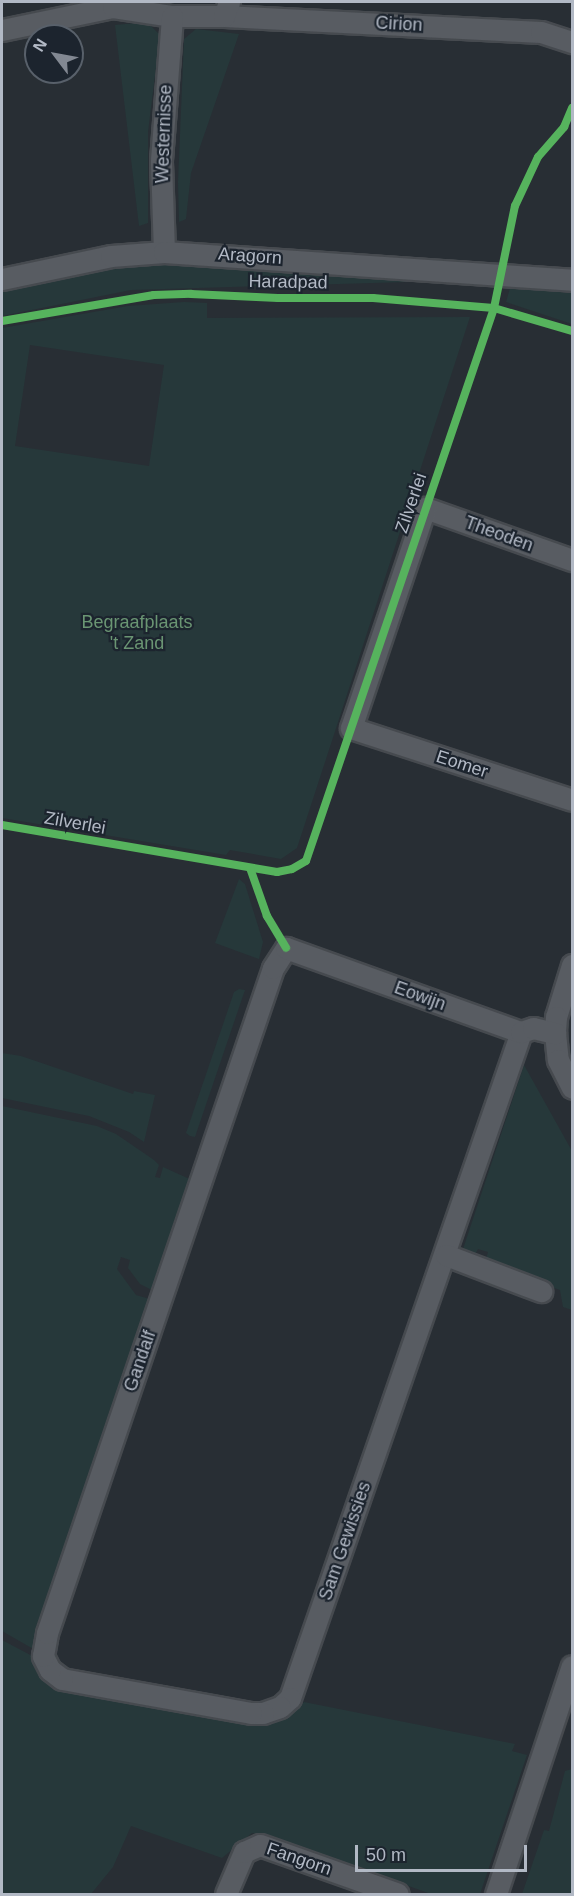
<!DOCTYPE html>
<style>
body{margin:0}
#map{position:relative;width:574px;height:1896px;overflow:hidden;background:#282e34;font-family:Helvetica,sans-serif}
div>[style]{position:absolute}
.green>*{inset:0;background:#26383a}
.roads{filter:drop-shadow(2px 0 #464a4f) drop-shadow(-2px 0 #464a4f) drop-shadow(0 2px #464a4f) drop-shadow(0 -2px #464a4f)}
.minor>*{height:21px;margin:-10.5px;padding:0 10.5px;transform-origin:10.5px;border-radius:10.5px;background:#585c62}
.cycleway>*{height:8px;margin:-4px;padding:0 4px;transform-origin:4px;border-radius:4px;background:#56b35d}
span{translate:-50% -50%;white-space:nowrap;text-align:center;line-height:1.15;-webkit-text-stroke:4.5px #1c242e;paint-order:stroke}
.street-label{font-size:18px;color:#b2b9c5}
.park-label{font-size:18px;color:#6a9573}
.frame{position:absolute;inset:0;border:3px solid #b2b9c5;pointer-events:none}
.north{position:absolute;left:24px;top:24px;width:60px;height:60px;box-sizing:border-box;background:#1c242e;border:2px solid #58606a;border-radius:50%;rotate:302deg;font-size:16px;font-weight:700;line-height:24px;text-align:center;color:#b2b9c5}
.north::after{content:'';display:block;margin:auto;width:21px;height:27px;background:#828892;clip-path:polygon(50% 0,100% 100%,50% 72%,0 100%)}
.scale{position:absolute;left:355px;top:1845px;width:172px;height:27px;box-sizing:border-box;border:3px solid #b2b9c5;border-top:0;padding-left:8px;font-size:18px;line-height:21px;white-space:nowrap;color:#b2b9c5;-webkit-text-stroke:4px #1c242e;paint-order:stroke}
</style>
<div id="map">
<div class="green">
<div style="clip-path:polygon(147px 22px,160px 35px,148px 132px,148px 223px,139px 226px,115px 25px)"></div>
<div style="clip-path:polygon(196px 29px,239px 34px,191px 173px,186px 219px,179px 222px,178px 182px,184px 39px)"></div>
<div style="clip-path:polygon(176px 259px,440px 281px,131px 290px,2px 316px,2px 289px,134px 263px)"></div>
<div style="clip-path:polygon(510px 288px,572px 293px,572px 324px,506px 302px)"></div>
<div style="clip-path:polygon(evenodd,184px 302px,207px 303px,207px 318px,470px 317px,297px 848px,281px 859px,230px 850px,226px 855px,2px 818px,2px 328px,128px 306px,184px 302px,30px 345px,164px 365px,149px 466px,15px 446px,30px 345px)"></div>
<div style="clip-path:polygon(239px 879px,245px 884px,263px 942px,259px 959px,215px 943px)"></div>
<div style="clip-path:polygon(239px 989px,245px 990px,195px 1137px,190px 1136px,186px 1133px,234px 992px)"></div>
<div style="clip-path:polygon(2px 1053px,21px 1056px,133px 1094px,134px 1091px,155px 1095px,144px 1142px,129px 1132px,89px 1116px,2px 1098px)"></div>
<div style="clip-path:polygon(524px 1065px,572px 1151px,572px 1310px,563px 1307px,560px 1290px,484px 1265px,488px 1252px,478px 1249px,473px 1258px,462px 1252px)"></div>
<div style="clip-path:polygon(2px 1106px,97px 1126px,116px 1134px,154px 1160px,159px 1165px,155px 1177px,160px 1178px,163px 1167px,194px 1181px,156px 1292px,140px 1284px,128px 1268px,130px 1260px,121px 1257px,117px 1269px,136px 1295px,153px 1300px,35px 1650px,2px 1631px)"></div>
<div style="clip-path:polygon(2px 1640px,36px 1658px,41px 1677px,59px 1688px,267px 1726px,290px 1716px,304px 1702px,515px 1744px,512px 1751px,527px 1755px,480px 1894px,431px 1894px,269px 1836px,252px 1833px,222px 1858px,131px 1826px,113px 1867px,91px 1894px,2px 1894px)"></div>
<div style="clip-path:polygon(572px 1769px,572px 1894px,522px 1894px,544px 1830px,549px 1831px,565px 1771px)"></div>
</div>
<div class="roads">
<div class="minor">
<div style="left:224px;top:16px;width:317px;rotate:2.9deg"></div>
<div style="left:541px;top:32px;width:33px;rotate:18deg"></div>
<div style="left:2px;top:30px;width:113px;rotate:-11.7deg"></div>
<div style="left:113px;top:7px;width:60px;rotate:8.7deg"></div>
<div style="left:172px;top:16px;width:52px"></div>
<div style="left:224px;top:16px;width:15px;rotate:-70deg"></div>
<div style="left:164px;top:252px;width:92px;rotate:-91.9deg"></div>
<div style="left:161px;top:160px;width:144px;rotate:-85.6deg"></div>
<div style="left:2px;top:279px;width:111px;rotate:-11.9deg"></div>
<div style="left:111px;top:256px;width:53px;rotate:-4.3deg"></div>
<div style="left:164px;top:252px;width:409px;rotate:3.9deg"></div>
<div style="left:572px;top:560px;width:156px;rotate:-160.5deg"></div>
<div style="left:425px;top:508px;width:232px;rotate:108.6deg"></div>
<div style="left:351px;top:728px;width:232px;rotate:18deg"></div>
<div style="left:572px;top:965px;width:54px;rotate:107.1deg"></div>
<div style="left:556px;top:1017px;width:16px;rotate:94deg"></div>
<div style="left:555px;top:1033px;width:27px;rotate:84deg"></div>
<div style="left:558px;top:1060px;width:31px;rotate:63deg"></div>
<div style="left:521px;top:1032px;width:705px;rotate:109.13deg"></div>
<div style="left:290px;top:1698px;width:13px;rotate:138deg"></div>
<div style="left:280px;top:1707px;width:18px;rotate:161deg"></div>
<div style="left:263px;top:1713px;width:12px;rotate:180deg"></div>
<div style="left:251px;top:1713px;width:192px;rotate:-169.8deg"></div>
<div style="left:62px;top:1679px;width:15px;rotate:-143deg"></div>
<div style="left:50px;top:1670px;width:16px;rotate:-117deg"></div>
<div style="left:43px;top:1656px;width:23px;rotate:-80deg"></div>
<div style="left:47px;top:1633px;width:702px;rotate:-71.23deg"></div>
<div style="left:273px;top:968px;width:24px;rotate:-57deg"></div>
<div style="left:286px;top:948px;width:250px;rotate:19.7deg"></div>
<div style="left:521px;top:1032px;width:13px;rotate:-18deg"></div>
<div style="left:533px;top:1028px;width:23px;rotate:13deg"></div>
<div style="left:446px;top:1255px;width:102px;rotate:20.8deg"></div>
<div style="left:226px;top:1894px;width:46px;rotate:-66.8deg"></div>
<div style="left:244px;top:1852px;width:17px;rotate:-24deg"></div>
<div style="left:260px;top:1845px;width:146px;rotate:19.5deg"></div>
<div style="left:496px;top:1894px;width:240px;rotate:-71.6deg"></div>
</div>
</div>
<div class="cycleway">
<div style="left:2px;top:321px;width:154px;rotate:-9.7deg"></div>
<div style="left:154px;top:295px;width:37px;rotate:-2deg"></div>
<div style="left:191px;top:294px;width:87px;rotate:2.6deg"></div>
<div style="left:278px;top:298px;width:95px"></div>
<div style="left:373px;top:298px;width:121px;rotate:4.7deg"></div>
<div style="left:494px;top:308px;width:81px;rotate:16.4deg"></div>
<div style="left:2px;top:825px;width:279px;rotate:9.7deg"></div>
<div style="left:277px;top:872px;width:15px;rotate:-11deg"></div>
<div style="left:292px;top:869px;width:16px;rotate:-30deg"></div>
<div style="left:306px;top:861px;width:584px;rotate:-71.22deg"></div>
<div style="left:494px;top:308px;width:104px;rotate:-78.4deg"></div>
<div style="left:515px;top:206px;width:54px;rotate:-64.9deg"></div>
<div style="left:538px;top:157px;width:40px;rotate:-49deg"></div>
<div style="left:564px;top:127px;width:21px;rotate:-67deg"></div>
<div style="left:250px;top:868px;width:51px;rotate:70.5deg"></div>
<div style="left:267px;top:916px;width:37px;rotate:59deg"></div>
</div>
<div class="street-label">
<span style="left:399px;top:24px;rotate:3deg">Cirion</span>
<span style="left:164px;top:134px;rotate:-88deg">Westernisse</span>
<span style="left:250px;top:256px;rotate:4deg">Aragorn</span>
<span style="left:288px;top:282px;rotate:1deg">Haradpad</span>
<span style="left:411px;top:503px;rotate:-71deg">Zilverlei</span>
<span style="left:499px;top:534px;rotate:20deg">Theoden</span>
<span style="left:462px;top:764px;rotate:18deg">Eomer</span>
<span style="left:75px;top:823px;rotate:10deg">Zilverlei</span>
<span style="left:420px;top:996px;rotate:20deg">Eowijn</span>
<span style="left:140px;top:1361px;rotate:-71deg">Gandalf</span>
<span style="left:345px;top:1541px;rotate:-71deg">Sam Gewissies</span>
<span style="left:299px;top:1859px;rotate:19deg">Fangorn</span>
</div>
<div class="park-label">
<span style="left:137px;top:633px">Begraafplaats<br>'t Zand</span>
</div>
<div class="frame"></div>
<div class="north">N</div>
<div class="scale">50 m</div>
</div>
